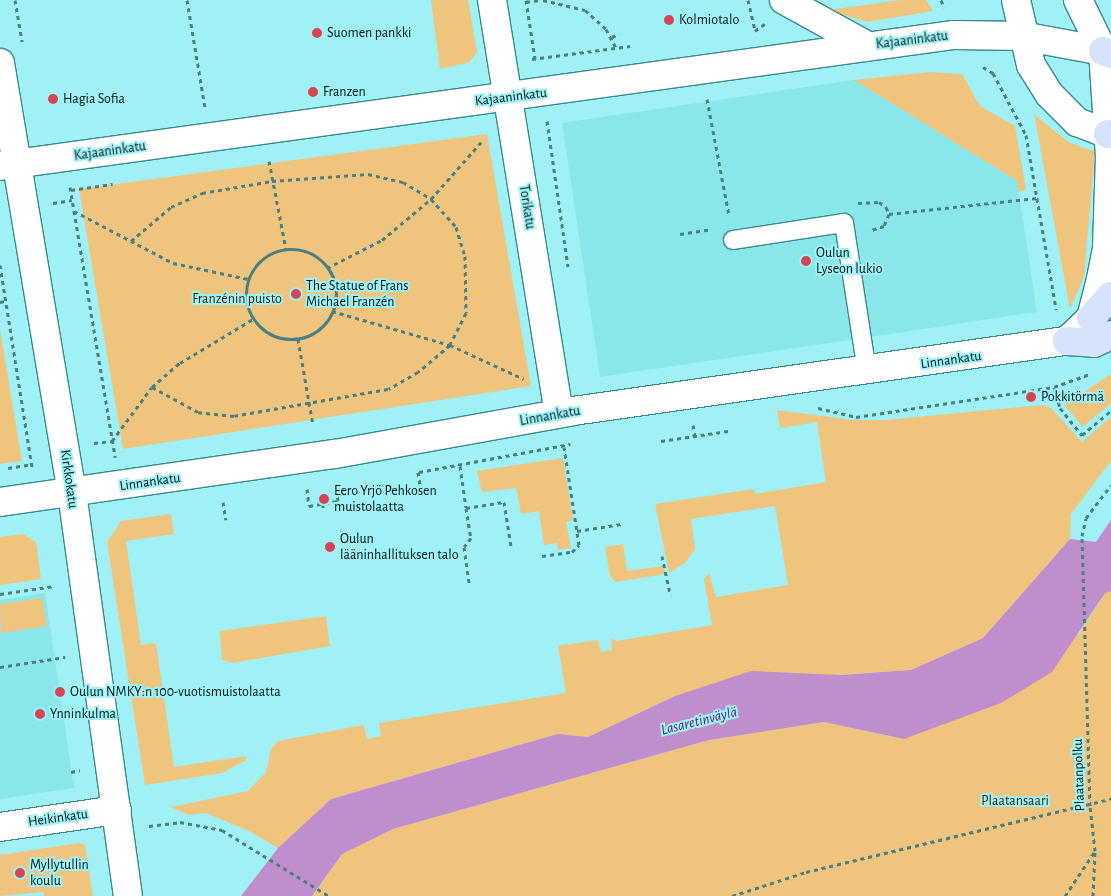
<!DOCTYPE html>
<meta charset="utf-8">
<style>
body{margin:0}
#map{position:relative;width:1111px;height:896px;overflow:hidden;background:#9ff1f5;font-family:"Alegreya Sans",sans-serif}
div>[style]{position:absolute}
.built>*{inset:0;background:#89e7ec}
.green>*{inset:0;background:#efc57e}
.water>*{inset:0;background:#c08ecc}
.path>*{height:3px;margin-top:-1.5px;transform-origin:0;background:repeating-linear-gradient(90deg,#4c7f82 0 4px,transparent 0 8px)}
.path>.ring{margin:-1.5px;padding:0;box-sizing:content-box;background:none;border:3px solid #4c7f82;border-radius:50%}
.roads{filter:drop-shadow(1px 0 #378b8f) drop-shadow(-1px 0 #378b8f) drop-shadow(0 1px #378b8f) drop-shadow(0 -1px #378b8f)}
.lane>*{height:18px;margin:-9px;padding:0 9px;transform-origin:9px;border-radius:9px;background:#fff}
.street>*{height:28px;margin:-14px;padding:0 14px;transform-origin:14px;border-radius:14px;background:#fff}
.secondary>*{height:28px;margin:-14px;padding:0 14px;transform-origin:14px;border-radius:14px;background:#fff}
.primary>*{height:28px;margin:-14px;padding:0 14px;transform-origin:14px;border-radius:14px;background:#d6e3fa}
.dots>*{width:14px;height:14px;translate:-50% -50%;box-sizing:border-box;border:2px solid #9ff1f5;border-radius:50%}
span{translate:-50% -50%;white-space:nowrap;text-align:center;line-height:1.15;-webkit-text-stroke:4px #9ff1f5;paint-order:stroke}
.poi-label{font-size:14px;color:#001718}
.left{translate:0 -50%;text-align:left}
.street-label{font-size:14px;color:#001718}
.park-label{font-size:14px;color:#3b2908}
.water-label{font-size:15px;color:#60236e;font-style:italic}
</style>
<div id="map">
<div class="built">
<div style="clip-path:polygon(854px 80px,1017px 181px,1037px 312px,600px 377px,562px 123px)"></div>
<div style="clip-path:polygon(45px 593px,74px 788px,0 799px,0 600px)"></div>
</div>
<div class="green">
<div style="clip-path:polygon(431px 0,468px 0,477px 52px,470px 62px,440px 69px)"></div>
<div style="clip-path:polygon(900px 0,926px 0,933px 11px,867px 22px,828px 10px)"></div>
<div style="clip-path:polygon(931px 72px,962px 74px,980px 106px,1015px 126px,1026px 189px,1019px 192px,1017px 181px,854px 80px)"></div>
<div style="clip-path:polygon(1034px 114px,1068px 142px,1095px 152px,1084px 277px,1070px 309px)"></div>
<div style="clip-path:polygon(487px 134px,531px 386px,123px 449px,79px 189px)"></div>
<div style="clip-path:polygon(0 329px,22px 461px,0 464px)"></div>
<div style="clip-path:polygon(1111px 374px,1111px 403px,1083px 427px,1064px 405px)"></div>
<div style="clip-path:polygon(1043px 405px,1051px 408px,1082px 442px,1111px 417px,1111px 461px,1071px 514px,1070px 539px,983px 638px,911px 670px,841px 675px,675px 696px,588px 737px,558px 734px,331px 799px,278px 848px,247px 830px,206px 813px,188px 815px,171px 807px,248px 791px,266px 772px,271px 749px,278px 741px,364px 725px,367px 739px,381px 736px,379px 723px,566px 693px,558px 646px,598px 640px,601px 652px,612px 650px,611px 638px,617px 641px,712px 625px,704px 579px,709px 573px,716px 597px,788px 585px,775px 506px,691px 519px,695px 549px,686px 562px,669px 573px,655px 504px,754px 489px,755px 494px,826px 482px,817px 422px,780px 428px,777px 410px,852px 420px,885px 420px)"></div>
<div style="clip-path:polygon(563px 458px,573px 520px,566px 522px,571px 548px,558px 550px,557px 543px,544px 545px,539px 511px,521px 514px,516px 488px,482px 492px,477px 471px)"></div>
<div style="clip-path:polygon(171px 514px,174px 534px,126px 541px,141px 645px,156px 643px,174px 767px,246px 756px,246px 760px,223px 773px,145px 785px,107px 542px,121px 521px)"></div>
<div style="clip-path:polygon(23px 534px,36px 542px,41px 579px,0 585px,0 537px)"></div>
<div style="clip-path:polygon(623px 544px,627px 571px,664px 566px,665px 574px,615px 582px,610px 576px,605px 547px)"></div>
<div style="clip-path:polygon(1111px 591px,1111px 896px,312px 896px,342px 854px,393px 829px,709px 740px,824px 722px,904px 739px,1079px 634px,1105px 593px)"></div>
<div style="clip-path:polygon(42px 598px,47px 626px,1px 633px,0 604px)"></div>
<div style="clip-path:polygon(326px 616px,330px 646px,233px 663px,222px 660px,220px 631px)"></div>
<div style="clip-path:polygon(79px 843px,85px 845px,93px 896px,44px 896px,43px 892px,0 896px,0 855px)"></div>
</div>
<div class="water">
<div style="clip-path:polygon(1111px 520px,1111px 591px,1105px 593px,1052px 672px,1001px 703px,904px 739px,824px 722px,709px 740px,393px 829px,342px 854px,312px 896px,241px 896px,278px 848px,331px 799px,558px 734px,588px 737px,675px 696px,751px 671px,841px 675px,911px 670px,983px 638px,1070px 539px,1096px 542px)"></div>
</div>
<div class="path">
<div style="left:15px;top:0;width:42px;rotate:80.3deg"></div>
<div style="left:187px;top:0;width:109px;rotate:80.5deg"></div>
<div style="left:526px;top:0;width:60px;rotate:81.3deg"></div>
<div style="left:543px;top:0;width:43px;rotate:13.4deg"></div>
<div style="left:585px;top:10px;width:28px;rotate:42deg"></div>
<div style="left:606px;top:29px;width:21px;rotate:62deg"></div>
<div style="left:748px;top:0;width:32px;rotate:77deg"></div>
<div style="left:941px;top:0;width:8px;rotate:67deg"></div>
<div style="left:526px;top:2px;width:14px;rotate:-8deg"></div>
<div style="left:755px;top:31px;width:14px;rotate:-36deg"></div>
<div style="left:612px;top:37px;width:8px;rotate:-23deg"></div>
<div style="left:532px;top:59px;width:99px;rotate:-7.6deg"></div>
<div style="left:983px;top:67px;width:12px;rotate:31deg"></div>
<div style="left:993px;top:73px;width:70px;rotate:62deg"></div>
<div style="left:1026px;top:135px;width:177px;rotate:80.2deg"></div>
<div style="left:707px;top:99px;width:118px;rotate:79.3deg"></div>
<div style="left:547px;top:121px;width:147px;rotate:81.8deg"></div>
<div style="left:269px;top:161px;width:90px;rotate:79.1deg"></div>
<div style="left:70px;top:187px;width:274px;rotate:80.5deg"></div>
<div style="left:71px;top:190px;width:42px;rotate:-8.1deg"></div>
<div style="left:53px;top:203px;width:19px;rotate:-9deg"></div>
<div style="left:858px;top:203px;width:21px;rotate:-3deg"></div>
<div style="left:879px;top:202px;width:9px;rotate:36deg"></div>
<div style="left:886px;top:207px;width:8px;rotate:67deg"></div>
<div style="left:889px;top:214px;width:13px;rotate:113deg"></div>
<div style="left:884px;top:226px;width:16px;rotate:162deg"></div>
<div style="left:74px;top:211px;width:112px;rotate:27.7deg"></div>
<div style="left:173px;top:263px;width:77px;rotate:12deg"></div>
<div style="left:889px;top:214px;width:149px;rotate:-6.2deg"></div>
<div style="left:680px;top:234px;width:31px;rotate:-9deg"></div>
<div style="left:131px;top:241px;width:52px;rotate:-40.4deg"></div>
<div style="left:171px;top:207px;width:34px;rotate:-24deg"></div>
<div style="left:202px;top:193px;width:71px;rotate:-9.7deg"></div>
<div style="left:272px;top:181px;width:96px;rotate:-4.2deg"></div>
<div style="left:368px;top:174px;width:36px;rotate:13deg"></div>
<div style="left:403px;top:182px;width:33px;rotate:31deg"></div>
<div style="left:431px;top:199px;width:38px;rotate:48deg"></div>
<div style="left:456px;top:227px;width:30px;rotate:73deg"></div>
<div style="left:465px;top:256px;width:57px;rotate:89deg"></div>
<div style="left:466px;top:313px;width:36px;rotate:117deg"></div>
<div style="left:450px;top:345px;width:42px;rotate:139.8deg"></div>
<div style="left:418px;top:372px;width:34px;rotate:150deg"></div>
<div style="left:388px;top:389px;width:156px;rotate:170.1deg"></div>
<div style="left:234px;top:416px;width:36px;rotate:-174deg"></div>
<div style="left:198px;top:412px;width:52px;rotate:-151.5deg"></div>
<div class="ring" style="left:246px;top:249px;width:87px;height:87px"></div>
<div style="left:0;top:265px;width:205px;rotate:81deg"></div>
<div style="left:327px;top:268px;width:62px;rotate:-27deg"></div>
<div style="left:382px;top:240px;width:64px;rotate:-39.9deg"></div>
<div style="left:431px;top:199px;width:79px;rotate:-48.6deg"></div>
<div style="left:0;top:302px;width:5px;rotate:-11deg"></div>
<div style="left:332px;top:311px;width:123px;rotate:16.1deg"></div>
<div style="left:450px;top:345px;width:81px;rotate:24.7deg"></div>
<div style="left:298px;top:339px;width:87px;rotate:80.1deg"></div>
<div style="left:1054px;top:387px;width:22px;rotate:74deg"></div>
<div style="left:1060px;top:408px;width:35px;rotate:51deg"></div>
<div style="left:1082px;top:435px;width:38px;rotate:-40deg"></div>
<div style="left:818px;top:408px;width:39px;rotate:13deg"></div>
<div style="left:856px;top:417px;width:200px;rotate:-8.6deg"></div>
<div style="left:1054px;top:387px;width:38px;rotate:-20deg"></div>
<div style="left:693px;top:425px;width:11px;rotate:80deg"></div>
<div style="left:661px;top:441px;width:68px;rotate:-8.5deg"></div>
<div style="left:94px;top:443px;width:18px;rotate:-6deg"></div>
<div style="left:112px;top:441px;width:67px;rotate:-53.5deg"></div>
<div style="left:152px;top:387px;width:37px;rotate:-41deg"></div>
<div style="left:180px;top:363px;width:85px;rotate:-31.1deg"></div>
<div style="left:460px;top:466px;width:42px;rotate:81.9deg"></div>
<div style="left:466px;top:508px;width:38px;rotate:-9deg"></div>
<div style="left:504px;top:502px;width:45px;rotate:81deg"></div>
<div style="left:8px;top:468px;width:24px;rotate:-9deg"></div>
<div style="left:418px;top:472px;width:20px;rotate:81deg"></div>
<div style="left:419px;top:472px;width:154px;rotate:-10.5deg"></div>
<div style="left:307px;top:489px;width:17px;rotate:83deg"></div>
<div style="left:309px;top:506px;width:29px;rotate:-10deg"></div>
<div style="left:338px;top:501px;width:16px;rotate:-97deg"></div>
<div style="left:223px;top:502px;width:18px;rotate:81deg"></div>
<div style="left:323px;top:504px;width:5px;rotate:90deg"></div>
<div style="left:466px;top:508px;width:30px;rotate:81deg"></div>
<div style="left:471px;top:538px;width:11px;rotate:128deg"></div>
<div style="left:464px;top:547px;width:36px;rotate:82deg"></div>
<div style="left:577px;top:531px;width:45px;rotate:-9deg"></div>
<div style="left:542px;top:556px;width:30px;rotate:-8deg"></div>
<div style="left:572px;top:552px;width:10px;rotate:-45deg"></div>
<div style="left:579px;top:545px;width:99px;rotate:-98.7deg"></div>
<div style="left:662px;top:556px;width:40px;rotate:78deg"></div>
<div style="left:0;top:594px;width:55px;rotate:-8.4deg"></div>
<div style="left:0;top:667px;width:66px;rotate:-8.7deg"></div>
<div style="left:71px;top:772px;width:9px;rotate:-13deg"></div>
<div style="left:149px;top:826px;width:31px;rotate:-7deg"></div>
<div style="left:180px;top:822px;width:43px;rotate:10.8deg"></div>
<div style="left:222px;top:830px;width:126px;rotate:31.7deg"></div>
<div style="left:732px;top:896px;width:78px;rotate:-18deg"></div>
<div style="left:806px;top:872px;width:314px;rotate:-13.5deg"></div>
<div style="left:1065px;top:896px;width:54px;rotate:-56.3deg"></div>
<div style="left:1095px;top:851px;width:45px;rotate:-96.3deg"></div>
<div style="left:1090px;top:806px;width:270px;rotate:-91.7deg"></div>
<div style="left:1082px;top:536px;width:18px;rotate:-77deg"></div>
<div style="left:1086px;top:518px;width:41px;rotate:-52.9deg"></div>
<div style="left:1093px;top:896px;width:44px;rotate:-87.4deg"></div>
</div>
<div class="roads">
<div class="lane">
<div style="left:733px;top:240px;width:112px;rotate:-8.7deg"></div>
<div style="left:844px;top:223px;width:151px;rotate:81.2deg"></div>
</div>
<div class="street">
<div style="left:492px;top:0;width:418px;rotate:80.8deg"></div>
<div style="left:784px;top:0;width:94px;rotate:28.8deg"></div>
<div style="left:0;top:63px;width:436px;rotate:80.5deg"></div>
<div style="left:72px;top:493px;width:407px;rotate:82.1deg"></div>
<div style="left:0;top:827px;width:118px;rotate:-8.3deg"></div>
</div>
<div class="secondary">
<div style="left:1016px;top:0;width:67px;rotate:77deg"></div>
<div style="left:1031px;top:65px;width:34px;rotate:58deg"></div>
<div style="left:1049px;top:94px;width:40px;rotate:45deg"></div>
<div style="left:1077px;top:122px;width:33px;rotate:21deg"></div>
<div style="left:0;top:166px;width:963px;rotate:-7.82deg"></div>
<div style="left:954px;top:35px;width:68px;rotate:0.8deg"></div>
<div style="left:1022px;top:36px;width:82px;rotate:10.5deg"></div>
<div style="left:0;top:502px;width:338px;rotate:-8.2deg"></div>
<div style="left:335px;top:454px;width:242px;rotate:-10.2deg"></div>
<div style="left:573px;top:411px;width:499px;rotate:-8.1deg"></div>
<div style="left:1067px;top:341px;width:33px;rotate:-44deg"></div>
<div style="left:1091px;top:318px;width:40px;rotate:-75.6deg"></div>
<div style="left:1101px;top:279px;width:33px;rotate:-79deg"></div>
<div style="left:1107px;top:247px;width:90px;rotate:-88.1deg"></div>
<div style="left:1110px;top:157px;width:106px;rotate:-93.8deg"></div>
<div style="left:1103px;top:51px;width:57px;rotate:-116.1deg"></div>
</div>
<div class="primary">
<div style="left:1103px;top:51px;width:9px;rotate:21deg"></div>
<div style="left:1108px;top:134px;width:3px"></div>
<div style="left:1091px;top:318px;width:30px;rotate:-48deg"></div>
<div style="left:1067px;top:341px;width:27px;rotate:4deg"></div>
<div style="left:1094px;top:343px;width:19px;rotate:-25deg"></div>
</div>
</div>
<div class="dots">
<div style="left:669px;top:20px;background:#d54552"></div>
<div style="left:317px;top:33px;background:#d54552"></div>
<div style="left:313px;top:92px;background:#d54552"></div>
<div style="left:53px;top:99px;background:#d54552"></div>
<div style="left:806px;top:261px;background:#d54552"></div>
<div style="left:296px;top:294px;background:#d54552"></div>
<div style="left:1031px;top:397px;background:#d54552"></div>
<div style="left:324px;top:499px;background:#d54552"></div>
<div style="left:330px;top:547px;background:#d54552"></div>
<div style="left:60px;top:692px;background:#d54552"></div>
<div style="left:40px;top:714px;background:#d54552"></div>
<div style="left:20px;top:873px;background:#d54552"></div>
</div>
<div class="poi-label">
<span class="left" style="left:679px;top:20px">Kolmiotalo</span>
<span class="left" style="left:327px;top:33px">Suomen pankki</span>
<span class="left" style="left:323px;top:92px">Franzen</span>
<span class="left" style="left:63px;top:99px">Hagia Sofia</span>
<span class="left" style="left:816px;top:261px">Oulun<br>Lyseon lukio</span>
<span class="left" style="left:306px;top:294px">The Statue of Frans<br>Michael Franzén</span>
<span class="left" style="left:1041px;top:397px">Pokkitörmä</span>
<span class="left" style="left:334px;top:499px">Eero Yrjö Pehkosen<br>muistolaatta</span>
<span class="left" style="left:340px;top:547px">Oulun<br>lääninhallituksen talo</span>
<span class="left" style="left:70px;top:692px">Oulun NMKY:n 100-vuotismuistolaatta</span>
<span class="left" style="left:50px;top:714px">Ynninkulma</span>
<span class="left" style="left:30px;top:873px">Myllytullin<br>koulu</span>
</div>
<div class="street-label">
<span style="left:912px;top:40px;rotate:-7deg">Kajaaninkatu</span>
<span style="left:511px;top:97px;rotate:-7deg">Kajaaninkatu</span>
<span style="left:110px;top:151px;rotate:-8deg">Kajaaninkatu</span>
<span style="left:527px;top:207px;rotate:81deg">Torikatu</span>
<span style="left:951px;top:360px;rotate:-8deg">Linnankatu</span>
<span style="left:550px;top:416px;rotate:-10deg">Linnankatu</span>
<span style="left:69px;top:479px;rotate:82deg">Kirkkokatu</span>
<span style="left:150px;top:482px;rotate:-8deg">Linnankatu</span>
<span style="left:1079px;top:775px;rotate:-92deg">Plaatanpolku</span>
<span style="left:58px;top:818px;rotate:-8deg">Heikinkatu</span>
</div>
<div class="park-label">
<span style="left:237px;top:299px">Franzénin puisto</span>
<span style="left:1015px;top:801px">Plaatansaari</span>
</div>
<div class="water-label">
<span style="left:699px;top:721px;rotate:-14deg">Lasaretinväylä</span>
</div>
</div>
